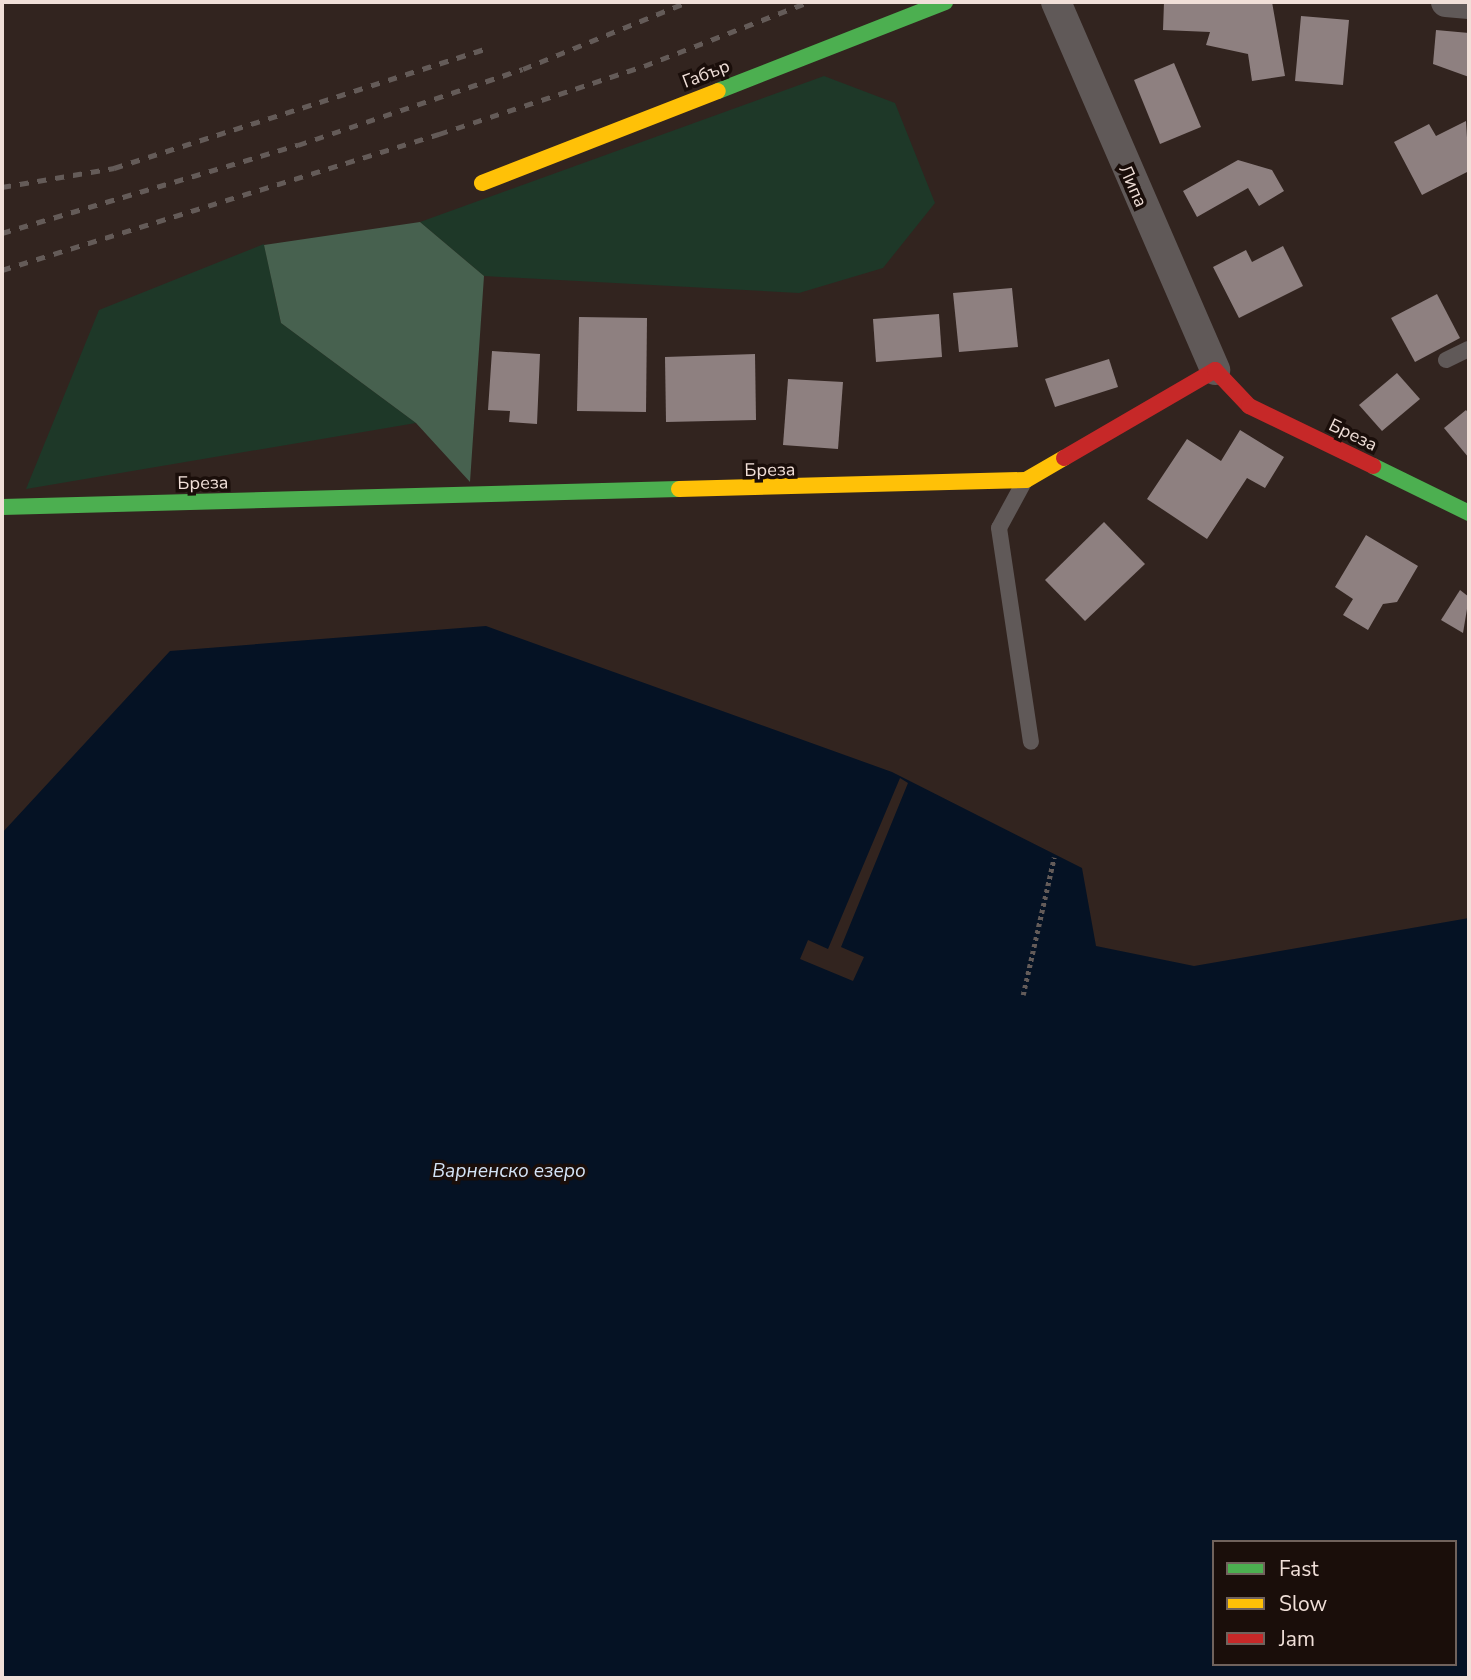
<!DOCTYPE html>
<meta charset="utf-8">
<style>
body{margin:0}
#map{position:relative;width:1471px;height:1680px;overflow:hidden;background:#32241f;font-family:"Nunito Sans",sans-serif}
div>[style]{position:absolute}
.green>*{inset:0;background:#1e3828}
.forest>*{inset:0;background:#47614f}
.water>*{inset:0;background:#051224}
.pier>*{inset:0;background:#32241f}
.building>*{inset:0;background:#8e8080}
.path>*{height:4.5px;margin-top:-2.25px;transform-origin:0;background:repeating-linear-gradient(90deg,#635b59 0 3.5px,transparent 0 7px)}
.lane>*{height:16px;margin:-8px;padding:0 8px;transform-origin:8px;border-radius:8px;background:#605958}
.street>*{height:30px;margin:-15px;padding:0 15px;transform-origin:15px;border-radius:15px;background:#605958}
.fast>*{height:16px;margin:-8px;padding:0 8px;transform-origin:8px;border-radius:8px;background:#4caf50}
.slow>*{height:16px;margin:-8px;padding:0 8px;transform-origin:8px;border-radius:8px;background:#ffc107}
.jam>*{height:16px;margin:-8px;padding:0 8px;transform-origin:8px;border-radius:8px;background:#c62828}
.rail>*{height:5px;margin-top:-2.5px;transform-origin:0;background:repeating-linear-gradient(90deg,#645b58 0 9px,transparent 0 18px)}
span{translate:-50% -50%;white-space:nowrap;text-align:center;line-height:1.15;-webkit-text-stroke:7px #1a0e0a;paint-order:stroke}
.street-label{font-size:18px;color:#f0dfd8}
.water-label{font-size:19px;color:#d4e4f7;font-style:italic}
.frame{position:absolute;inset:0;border:4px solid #f0dfd8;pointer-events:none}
.legend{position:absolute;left:1212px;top:1540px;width:245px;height:126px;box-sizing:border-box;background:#1a0e0a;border:2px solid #70625c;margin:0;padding:9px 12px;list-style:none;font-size:21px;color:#f0dfd8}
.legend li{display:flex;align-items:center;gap:14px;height:35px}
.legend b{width:35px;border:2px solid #70625c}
</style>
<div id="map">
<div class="green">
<div style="clip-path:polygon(824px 76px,895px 103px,935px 203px,883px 268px,799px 293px,484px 276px,420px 222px)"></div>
<div style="clip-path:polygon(264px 244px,281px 323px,416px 423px,26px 489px,99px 310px)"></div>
</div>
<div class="forest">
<div style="clip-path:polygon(420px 222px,484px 276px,470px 482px,416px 423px,281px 323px,264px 245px)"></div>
</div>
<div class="water">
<div style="clip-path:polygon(evenodd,486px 626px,892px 772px,1082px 868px,1096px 946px,1194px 966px,1469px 918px,1469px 1678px,2px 1678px,2px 833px,170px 651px,486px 626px,1214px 1542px,1455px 1542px,1455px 1664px,1214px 1664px,1214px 1542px)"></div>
</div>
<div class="pier">
<div style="clip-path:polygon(900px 778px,908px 783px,841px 947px,864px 957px,853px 981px,800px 959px,808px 940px,828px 949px)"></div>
</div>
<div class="building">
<div style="clip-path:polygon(1164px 2px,1272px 2px,1285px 76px,1252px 81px,1248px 54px,1206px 45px,1210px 32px,1163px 30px)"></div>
<div style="clip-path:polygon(1301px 16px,1349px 20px,1343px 85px,1295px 81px)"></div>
<div style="clip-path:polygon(1436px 30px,1469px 33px,1469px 77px,1433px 64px)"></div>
<div style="clip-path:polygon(1174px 63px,1201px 127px,1160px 144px,1134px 80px)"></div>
<div style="clip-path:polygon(1466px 121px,1469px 171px,1422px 195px,1394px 142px,1429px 124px,1436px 136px)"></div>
<div style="clip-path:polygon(1238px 160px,1272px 170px,1284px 191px,1259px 206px,1248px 188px,1197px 217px,1183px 191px)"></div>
<div style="clip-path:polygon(1283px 246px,1303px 286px,1239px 318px,1213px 267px,1246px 250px,1252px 262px)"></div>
<div style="clip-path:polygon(1012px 288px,1018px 347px,959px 352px,953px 293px)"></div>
<div style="clip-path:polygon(1437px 294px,1460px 338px,1415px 362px,1391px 318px)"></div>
<div style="clip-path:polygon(939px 314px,942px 357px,876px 362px,873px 319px)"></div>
<div style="clip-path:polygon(579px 317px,647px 318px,646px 412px,577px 411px)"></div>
<div style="clip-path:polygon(492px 351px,540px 354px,537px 424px,509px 422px,510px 411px,488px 410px)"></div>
<div style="clip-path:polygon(755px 354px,756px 420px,666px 422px,665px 357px)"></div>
<div style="clip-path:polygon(1109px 359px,1118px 387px,1055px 407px,1045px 379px)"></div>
<div style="clip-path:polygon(1397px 373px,1420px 399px,1382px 431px,1359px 405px)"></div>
<div style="clip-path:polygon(788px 379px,843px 382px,838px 449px,783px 445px)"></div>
<div style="clip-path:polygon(1466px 410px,1469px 414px,1469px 458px,1444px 428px)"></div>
<div style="clip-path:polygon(1240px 430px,1284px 457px,1265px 488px,1247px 478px,1207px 539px,1147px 499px,1187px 439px,1221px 461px)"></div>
<div style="clip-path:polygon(1104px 522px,1145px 564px,1085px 621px,1045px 580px)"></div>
<div style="clip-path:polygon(1366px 535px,1418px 566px,1397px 602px,1383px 604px,1368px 630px,1343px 615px,1353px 599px,1335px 587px)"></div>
<div style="clip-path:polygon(1460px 590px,1469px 597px,1463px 633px,1441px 620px)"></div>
</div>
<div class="path">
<div style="left:1023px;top:995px;width:141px;rotate:-77.3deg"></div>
</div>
<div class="lane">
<div style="left:1446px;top:360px;width:25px;rotate:-26deg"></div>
<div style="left:1024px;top:482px;width:52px;rotate:118.5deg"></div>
<div style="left:999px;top:528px;width:216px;rotate:81.5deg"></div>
</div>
<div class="street">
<div style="left:1056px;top:2px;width:401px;rotate:66.6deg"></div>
<div style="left:1446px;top:2px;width:23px;rotate:5deg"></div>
</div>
<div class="fast">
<div style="left:718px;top:91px;width:244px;rotate:-21.4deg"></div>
<div style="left:1373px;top:466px;width:107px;rotate:26.1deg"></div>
<div style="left:2px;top:507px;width:677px;rotate:-1.52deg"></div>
</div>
<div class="slow">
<div style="left:482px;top:183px;width:253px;rotate:-21.3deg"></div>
<div style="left:679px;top:489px;width:347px;rotate:-1.5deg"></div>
<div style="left:1026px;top:480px;width:44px;rotate:-30.1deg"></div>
</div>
<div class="jam">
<div style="left:1064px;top:458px;width:175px;rotate:-30.2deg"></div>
<div style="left:1215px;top:370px;width:50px;rotate:46.6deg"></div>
<div style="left:1249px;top:406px;width:138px;rotate:25.8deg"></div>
</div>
<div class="rail">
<div style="left:2px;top:187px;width:114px;rotate:-9.6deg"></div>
<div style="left:114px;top:168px;width:395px;rotate:-17.8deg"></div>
<div style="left:2px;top:233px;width:309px;rotate:-16.6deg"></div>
<div style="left:298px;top:145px;width:237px;rotate:-18.7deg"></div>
<div style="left:523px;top:69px;width:177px;rotate:-22.2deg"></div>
<div style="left:2px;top:270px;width:458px;rotate:-17.3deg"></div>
<div style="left:439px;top:134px;width:216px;rotate:-18.4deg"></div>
<div style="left:644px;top:66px;width:176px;rotate:-21.3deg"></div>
</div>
<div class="street-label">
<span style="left:706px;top:74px;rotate:-21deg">Габър</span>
<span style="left:1133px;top:186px;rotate:66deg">Липа</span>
<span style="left:1353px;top:435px;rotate:26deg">Бреза</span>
<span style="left:770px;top:470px;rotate:-1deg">Бреза</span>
<span style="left:203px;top:483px;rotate:-1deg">Бреза</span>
</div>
<div class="water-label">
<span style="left:509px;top:1172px">Варненско езеро</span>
</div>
<div class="frame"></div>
<ul class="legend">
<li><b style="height:9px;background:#4caf50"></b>Fast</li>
<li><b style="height:9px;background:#ffc107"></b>Slow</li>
<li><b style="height:9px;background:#c62828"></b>Jam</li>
</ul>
</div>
